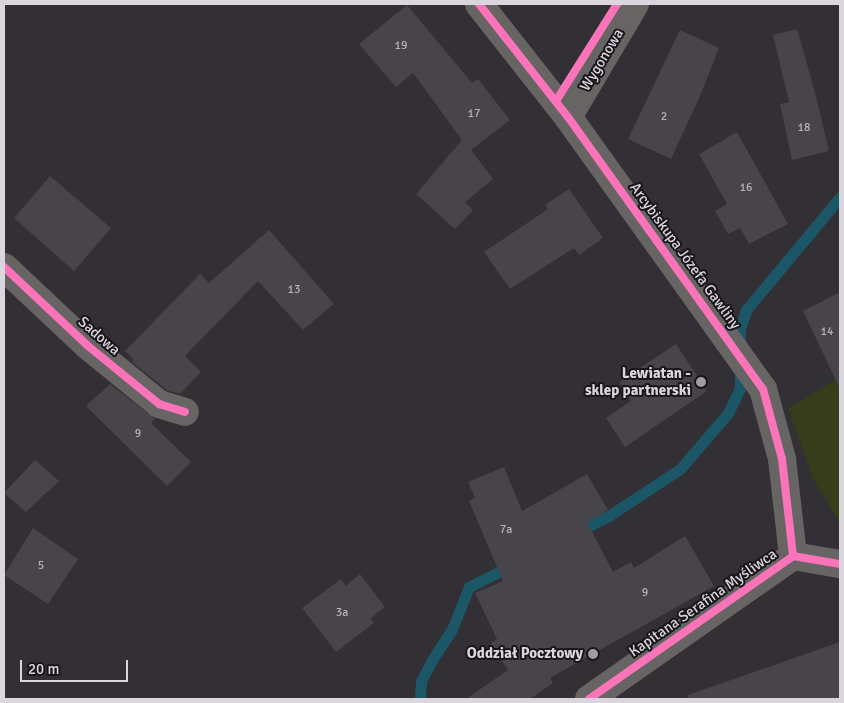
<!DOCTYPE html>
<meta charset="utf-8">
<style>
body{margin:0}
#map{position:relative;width:844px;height:703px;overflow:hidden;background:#322f35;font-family:Signika,sans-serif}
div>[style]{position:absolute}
.green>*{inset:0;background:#373c1b}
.stream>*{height:11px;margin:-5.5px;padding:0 5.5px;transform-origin:5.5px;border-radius:5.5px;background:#1b5767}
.building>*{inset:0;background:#47444a}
.minor>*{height:28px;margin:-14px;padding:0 14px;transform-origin:14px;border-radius:14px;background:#676464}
.cycleway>*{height:8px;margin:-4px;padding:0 4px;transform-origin:4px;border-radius:4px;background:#fb73b8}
.dots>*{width:14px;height:14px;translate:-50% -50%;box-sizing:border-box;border:2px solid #19161b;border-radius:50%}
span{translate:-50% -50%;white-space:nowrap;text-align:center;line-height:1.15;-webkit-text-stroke:4px #19161b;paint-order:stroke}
.number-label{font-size:12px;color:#b5b2b8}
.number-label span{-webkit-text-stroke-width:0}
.street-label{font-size:15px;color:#dad6dd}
.poi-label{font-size:15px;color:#dad6dd;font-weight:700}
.right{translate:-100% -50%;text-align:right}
.frame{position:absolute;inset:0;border:5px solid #dad6dd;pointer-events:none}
.scale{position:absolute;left:20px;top:660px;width:108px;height:22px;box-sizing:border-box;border:2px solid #dad6dd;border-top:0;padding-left:6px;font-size:15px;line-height:18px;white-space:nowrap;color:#dad6dd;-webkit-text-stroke:4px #19161b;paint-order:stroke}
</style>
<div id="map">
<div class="green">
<div style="clip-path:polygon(840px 377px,840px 523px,813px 479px,788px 408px)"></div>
</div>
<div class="stream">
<div style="left:740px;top:347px;width:18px;rotate:-90deg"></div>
<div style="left:740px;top:329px;width:20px;rotate:-72deg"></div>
<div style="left:746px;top:310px;width:147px;rotate:-50.2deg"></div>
<div style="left:575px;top:533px;width:39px;rotate:-27deg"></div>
<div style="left:610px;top:515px;width:84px;rotate:-33.3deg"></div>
<div style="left:680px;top:469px;width:74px;rotate:-49.4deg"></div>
<div style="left:728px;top:413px;width:28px;rotate:-64deg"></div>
<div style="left:740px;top:388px;width:22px;rotate:-90deg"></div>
<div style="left:420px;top:699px;width:18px;rotate:-87deg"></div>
<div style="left:421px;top:681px;width:24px;rotate:-62deg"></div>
<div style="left:432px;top:660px;width:37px;rotate:-57deg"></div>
<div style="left:452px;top:629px;width:45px;rotate:-68deg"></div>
<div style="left:469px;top:587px;width:48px;rotate:-27.1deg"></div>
</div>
<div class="building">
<div style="clip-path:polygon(407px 5px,472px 83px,478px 79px,510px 120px,471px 150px,493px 179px,465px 202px,473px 210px,455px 229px,416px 194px,462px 140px,413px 73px,396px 87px,359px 44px)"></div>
<div style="clip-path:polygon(797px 29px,816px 96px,829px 151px,792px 160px,780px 104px,789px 102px,773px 35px)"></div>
<div style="clip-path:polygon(680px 30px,719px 48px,700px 96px,671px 159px,628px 139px)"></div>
<div style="clip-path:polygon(737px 132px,788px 224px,749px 244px,740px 228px,728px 234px,715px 211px,727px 204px,699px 154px)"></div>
<div style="clip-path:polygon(50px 176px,111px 228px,74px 271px,14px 218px)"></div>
<div style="clip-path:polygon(569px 189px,603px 238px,579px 255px,574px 248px,510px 289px,484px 252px,548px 209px,545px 205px)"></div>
<div style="clip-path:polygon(269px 230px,334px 304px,303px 330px,258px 281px,185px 356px,201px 372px,180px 394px,167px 390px,132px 362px,134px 360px,125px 351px,200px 274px,209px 283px)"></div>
<div style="clip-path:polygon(840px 292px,840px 389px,803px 311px)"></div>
<div style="clip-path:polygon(676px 344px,707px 391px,625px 447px,606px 418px,631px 401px,619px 382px)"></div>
<div style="clip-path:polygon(110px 384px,155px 419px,151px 423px,191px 462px,167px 486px,86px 406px)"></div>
<div style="clip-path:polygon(35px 460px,59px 481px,26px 512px,4px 493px)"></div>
<div style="clip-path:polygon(504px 467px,522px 511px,587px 474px,608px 510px,587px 522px,613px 572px,631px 562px,634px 568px,685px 536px,714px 586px,550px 678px,553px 683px,530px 699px,466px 699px,508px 670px,490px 644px,497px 639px,475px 593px,503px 581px,469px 501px,475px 498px,468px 482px)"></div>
<div style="clip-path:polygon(33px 528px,78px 559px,48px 604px,4px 575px)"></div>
<div style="clip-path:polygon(360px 574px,385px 607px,371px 618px,374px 623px,336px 652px,302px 608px,341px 579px,346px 586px)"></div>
<div style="clip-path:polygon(840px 642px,840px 699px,688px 699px,688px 695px)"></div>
</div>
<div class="minor">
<div style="left:479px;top:4px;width:144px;rotate:51.8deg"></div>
<div style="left:568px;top:117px;width:335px;rotate:54.4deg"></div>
<div style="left:763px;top:389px;width:73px;rotate:74.8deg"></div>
<div style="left:782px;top:459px;width:98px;rotate:83.5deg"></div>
<div style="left:568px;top:117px;width:131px;rotate:-59.3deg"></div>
<div style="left:4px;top:267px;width:115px;rotate:43.2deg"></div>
<div style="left:88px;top:346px;width:92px;rotate:39.2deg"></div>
<div style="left:159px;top:404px;width:27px;rotate:17deg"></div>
<div style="left:589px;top:699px;width:249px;rotate:-35deg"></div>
<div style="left:793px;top:556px;width:48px;rotate:9.7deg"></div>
</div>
<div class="cycleway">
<div style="left:479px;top:4px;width:144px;rotate:51.8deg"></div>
<div style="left:568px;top:117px;width:335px;rotate:54.4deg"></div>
<div style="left:763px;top:389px;width:73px;rotate:74.8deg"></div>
<div style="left:782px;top:459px;width:98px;rotate:83.5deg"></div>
<div style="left:556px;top:101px;width:115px;rotate:-57.8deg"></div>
<div style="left:4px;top:267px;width:115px;rotate:43.2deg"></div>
<div style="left:88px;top:346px;width:92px;rotate:39.2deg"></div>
<div style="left:159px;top:404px;width:27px;rotate:17deg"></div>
<div style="left:589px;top:699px;width:249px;rotate:-35deg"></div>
<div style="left:793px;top:556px;width:48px;rotate:9.7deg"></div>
</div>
<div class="dots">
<div style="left:701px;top:382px;background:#9f9ca2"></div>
<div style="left:593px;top:654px;background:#9f9ca2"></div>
</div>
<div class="number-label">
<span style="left:401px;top:46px">19</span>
<span style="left:474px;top:114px">17</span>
<span style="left:664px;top:117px">2</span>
<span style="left:804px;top:128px">18</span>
<span style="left:746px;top:188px">16</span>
<span style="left:294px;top:290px">13</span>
<span style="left:827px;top:332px">14</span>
<span style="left:138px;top:434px">9</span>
<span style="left:506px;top:530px">7a</span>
<span style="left:41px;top:566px">5</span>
<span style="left:645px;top:593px">9</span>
<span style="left:342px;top:613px">3a</span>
</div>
<div class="street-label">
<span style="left:602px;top:60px;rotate:-59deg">Wygonowa</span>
<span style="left:685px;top:256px;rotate:54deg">Arcybiskupa Józefa Gawliny</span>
<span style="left:99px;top:336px;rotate:41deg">Sadowa</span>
<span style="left:703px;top:603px;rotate:-35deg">Kapitana Serafina Myśliwca</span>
</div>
<div class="poi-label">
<span class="right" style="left:691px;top:382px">Lewiatan -<br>sklep partnerski</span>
<span class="right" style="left:583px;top:654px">Oddział Pocztowy</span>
</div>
<div class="frame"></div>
<div class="scale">20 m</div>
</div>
